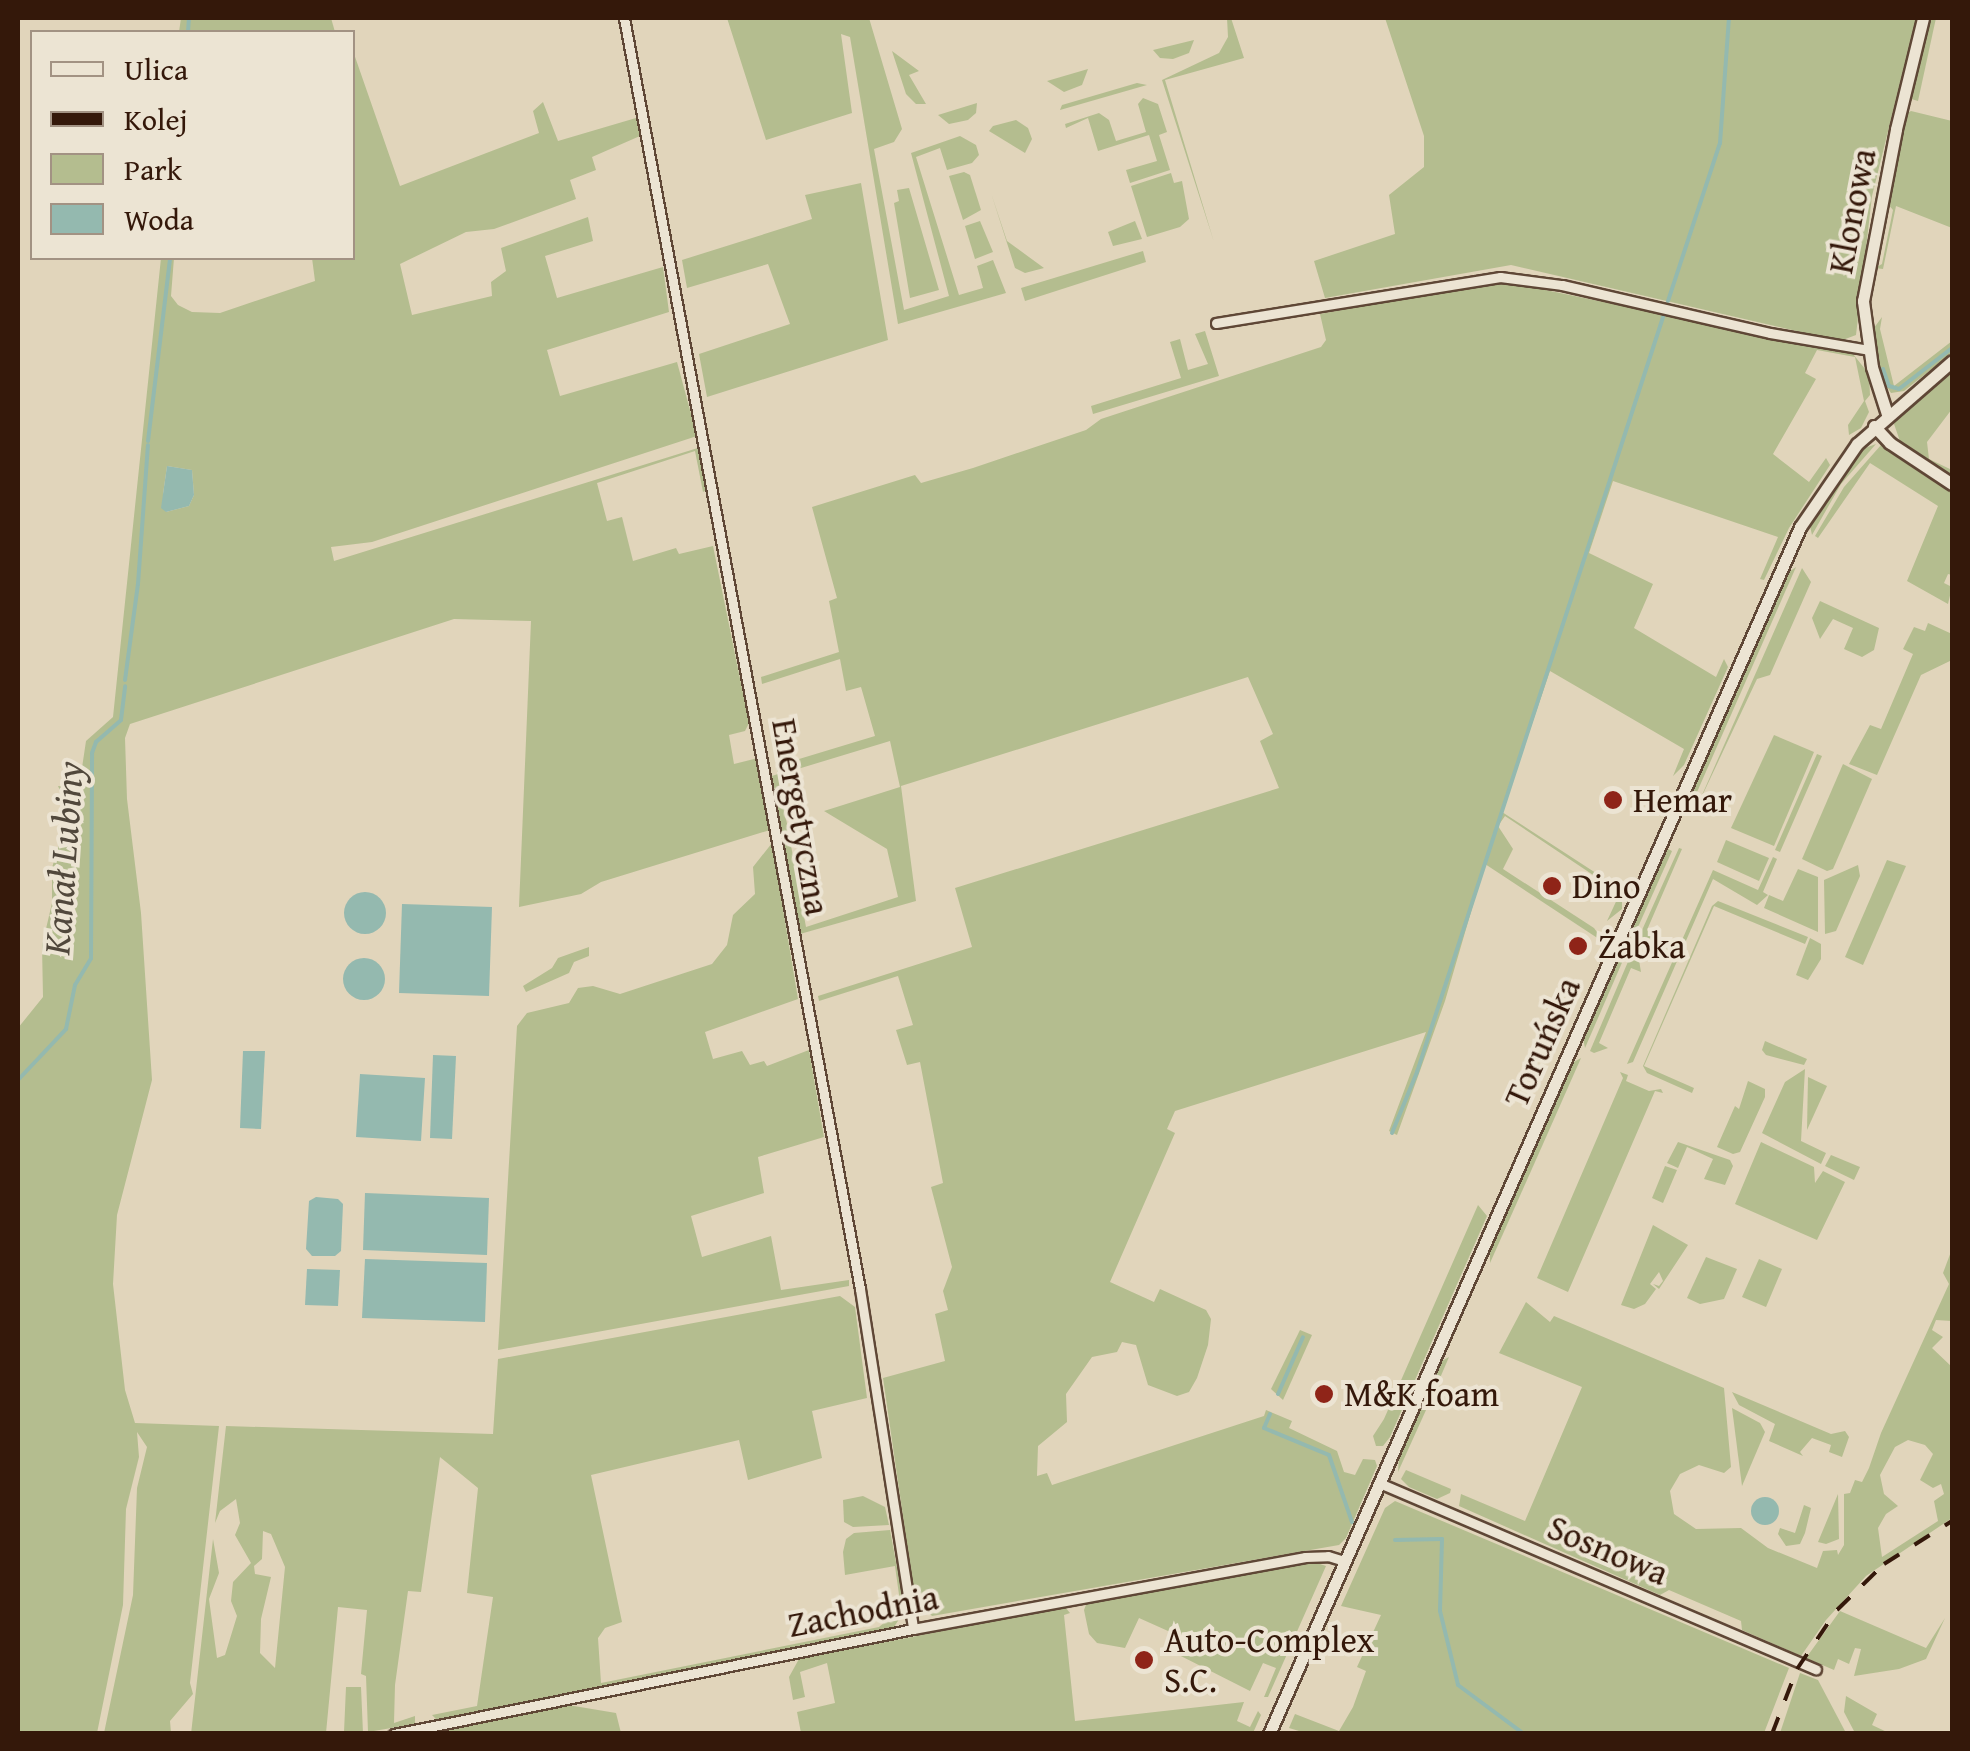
<!DOCTYPE html>
<meta charset="utf-8">
<style>
body{margin:0}
#map{position:relative;width:1970px;height:1751px;overflow:hidden;background:#e1d5bb;font-family:"Gentium Book Plus",serif}
div>[style]{position:absolute}
.green>*{inset:0;background:#b4bd8f}
.water>*{inset:0;background:#94b9af}
.round{border-radius:50%}
.stream>*{height:4px;margin:-2px;padding:0 2px;transform-origin:2px;border-radius:2px;background:#94b9af}
.roads{filter:drop-shadow(2px 0 #5f4736) drop-shadow(-2px 0 #5f4736) drop-shadow(0 2px #5f4736) drop-shadow(0 -2px #5f4736)}
.minor>*{height:9px;margin:-4.5px;padding:0 4.5px;transform-origin:4.5px;border-radius:4.5px;background:#ece4d3}
.tertiary>*{height:11px;margin:-5.5px;padding:0 5.5px;transform-origin:5.5px;border-radius:5.5px;background:#ece4d3}
.rail>*{height:4px;margin-top:-2px;transform-origin:0;background:repeating-linear-gradient(90deg,#34180a 0 18px,transparent 0 36px)}
.dots>*{width:28px;height:28px;translate:-50% -50%;box-sizing:border-box;border:5px solid #ece4d3;border-radius:50%}
span{translate:-50% -50%;white-space:nowrap;text-align:center;line-height:1.15;-webkit-text-stroke:8px #ece4d3;paint-order:stroke}
.street-label{font-size:35px;color:#34180a}
.poi-label{font-size:35px;color:#34180a}
.left{translate:0 -50%;text-align:left}
.water-label{font-size:38px;color:#51483c;font-style:italic}
.frame{position:absolute;inset:0;border:20px solid #34180a;pointer-events:none}
.legend{position:absolute;left:30px;top:30px;width:325px;height:230px;box-sizing:border-box;background:#ece4d3;border:2px solid #a29283;margin:0;padding:12px 18px;list-style:none;font-size:30px;color:#34180a}
.legend li{display:flex;align-items:center;gap:20px;height:50px}
.legend b{width:50px;border:2px solid #a29283}
</style>
<div id="map">
<div class="green">
<div style="clip-path:polygon(181px 18px,331px 18px,335px 32px,179px 32px)"></div>
<div style="clip-path:polygon(727px 18px,869px 18px,902px 129px,894px 142px,874px 149px,904px 310px,949px 296px,911px 153px,960px 136px,976px 145px,979px 155px,972px 163px,947px 170px,940px 148px,916px 157px,959px 295px,983px 288px,977px 266px,993px 260px,1006px 293px,898px 324px,850px 37px,841px 34px,852px 113px,766px 140px)"></div>
<div style="clip-path:polygon(1227px 18px,1231px 18px,1244px 58px,1165px 80px,1214px 242px,1162px 80px,1219px 53px,1228px 37px)"></div>
<div style="clip-path:polygon(1385px 18px,1916px 18px,1872px 196px,1856px 335px,1840px 341px,1511px 265px,1325px 298px,1314px 261px,1395px 234px,1389px 195px,1424px 167px,1424px 136px)"></div>
<div style="clip-path:polygon(1927px 18px,1936px 18px,1918px 101px,1908px 98px)"></div>
<div style="clip-path:polygon(1194px 40px,1189px 53px,1173px 59px,1160px 58px,1153px 50px)"></div>
<div style="clip-path:polygon(evenodd,353px 51px,400px 186px,539px 133px,533px 111px,543px 102px,558px 141px,636px 118px,640px 136px,592px 157px,596px 170px,570px 180px,576px 199px,494px 229px,466px 232px,400px 264px,412px 315px,492px 296px,491px 282px,506px 271px,501px 248px,588px 217px,593px 241px,545px 256px,557px 298px,663px 267px,669px 312px,547px 350px,560px 396px,677px 362px,697px 436px,372px 542px,331px 547px,334px 561px,701px 447px,708px 489px,703px 492px,695px 451px,597px 483px,607px 521px,622px 517px,633px 561px,676px 548px,679px 554px,713px 546px,749px 723px,745px 731px,729px 735px,734px 764px,758px 758px,770px 830px,601px 882px,581px 894px,519px 907px,531px 621px,454px 619px,130px 724px,125px 738px,127px 799px,141px 913px,152px 1080px,117px 1215px,113px 1284px,125px 1390px,135px 1423px,219px 1426px,190px 1683px,193px 1694px,170px 1721px,171px 1733px,104px 1733px,133px 1595px,137px 1488px,147px 1447px,137px 1432px,139px 1457px,126px 1509px,123px 1605px,97px 1733px,18px 1734px,18px 1028px,43px 997px,42px 946px,52px 903px,52px 868px,65px 822px,64px 799px,58px 786px,79px 788px,86px 741px,113px 717px,161px 258px,174px 258px,171px 296px,178px 305px,192px 312px,220px 313px,315px 281px,312px 258px,352px 258px,353px 51px,167px 466px,192px 470px,194px 495px,189px 506px,166px 512px,163px 494px,167px 466px)"></div>
<div style="clip-path:polygon(892px 51px,919px 71px,909px 75px,926px 104px,916px 104px,906px 94px)"></div>
<div style="clip-path:polygon(1088px 69px,1082px 85px,1064px 92px,1047px 81px)"></div>
<div style="clip-path:polygon(1137px 83px,1147px 85px,1060px 110px,1062px 105px)"></div>
<div style="clip-path:polygon(1143px 98px,1158px 104px,1167px 132px,1159px 135px,1170px 170px,1130px 183px,1126px 170px,1157px 161px,1149px 135px,1098px 151px,1088px 118px,1066px 128px,1065px 124px,1099px 113px,1109px 120px,1116px 141px,1146px 132px,1138px 104px)"></div>
<div style="clip-path:polygon(977px 103px,976px 113px,968px 120px,949px 124px,938px 115px)"></div>
<div style="clip-path:polygon(1911px 111px,1952px 121px,1952px 228px,1896px 206px,1883px 269px,1875px 268px,1882px 264px,1893px 210px,1887px 203px,1904px 115px)"></div>
<div style="clip-path:polygon(1016px 120px,1028px 128px,1032px 139px,1025px 153px,989px 131px,993px 126px)"></div>
<div style="clip-path:polygon(964px 172px,970px 175px,981px 210px,963px 220px,949px 176px)"></div>
<div style="clip-path:polygon(1171px 173px,1174px 183px,1182px 181px,1189px 219px,1180px 227px,1147px 237px,1131px 186px)"></div>
<div style="clip-path:polygon(861px 183px,888px 340px,707px 397px,699px 354px,790px 324px,768px 264px,687px 288px,682px 260px,812px 219px,805px 195px)"></div>
<div style="clip-path:polygon(909px 188px,939px 290px,910px 298px,894px 203px,899px 201px,897px 190px)"></div>
<div style="clip-path:polygon(991px 193px,1007px 241px,1044px 268px,1025px 273px,1015px 268px)"></div>
<div style="clip-path:polygon(980px 221px,993px 252px,975px 259px,965px 226px)"></div>
<div style="clip-path:polygon(1135px 221px,1142px 239px,1113px 246px,1108px 232px)"></div>
<div style="clip-path:polygon(1143px 251px,1146px 262px,1025px 301px,1021px 288px)"></div>
<div style="clip-path:polygon(evenodd,1488px 283px,1512px 283px,1853px 354px,1869px 374px,1870px 395px,1865px 401px,1869px 412px,1861px 428px,1849px 435px,1848px 425px,1864px 401px,1855px 357px,1817px 350px,1805px 373px,1816px 379px,1773px 454px,1809px 482px,1826px 458px,1830px 465px,1789px 528px,1764px 580px,1760px 579px,1778px 537px,1613px 481px,1589px 553px,1653px 584px,1634px 628px,1716px 677px,1724px 659px,1728px 667px,1684px 765px,1673px 776px,1684px 749px,1550px 671px,1502px 812px,1622px 890px,1622px 909px,1607px 921px,1620px 893px,1505px 816px,1498px 826px,1513px 849px,1503px 869px,1594px 928px,1605px 943px,1485px 864px,1445px 1001px,1397px 1135px,1389px 1131px,1426px 1032px,1175px 1111px,1167px 1129px,1175px 1133px,1110px 1282px,1154px 1302px,1160px 1289px,1206px 1310px,1211px 1319px,1208px 1345px,1197px 1378px,1189px 1392px,1177px 1396px,1148px 1385px,1136px 1345px,1122px 1342px,1117px 1352px,1092px 1357px,1066px 1394px,1067px 1422px,1038px 1446px,1037px 1476px,1047px 1473px,1052px 1485px,1264px 1416px,1266px 1410px,1292px 1421px,1289px 1428px,1337px 1451px,1344px 1472px,1355px 1475px,1363px 1459px,1375px 1460px,1377px 1466px,1346px 1538px,1339px 1545px,932px 1616px,915px 1599px,883px 1378px,945px 1361px,935px 1314px,948px 1310px,943px 1291px,952px 1267px,931px 1187px,943px 1183px,920px 1062px,907px 1065px,896px 1030px,913px 1025px,898px 976px,819px 1001px,818px 996px,972px 947px,955px 888px,1279px 788px,1260px 741px,1273px 734px,1248px 677px,901px 786px,916px 901px,800px 934px,772px 776px,778px 774px,776px 766px,875px 736px,861px 687px,846px 691px,840px 659px,762px 684px,761px 677px,839px 652px,829px 601px,837px 598px,812px 507px,915px 475px,921px 483px,973px 468px,1086px 430px,1101px 419px,1321px 347px,1326px 340px,1320px 314px,1488px 283px,890px 741px,900px 787px,824px 811px,887px 849px,898px 897px,806px 927px,778px 775px,890px 741px)"></div>
<div style="clip-path:polygon(1882px 317px,1880px 329px,1894px 386px,1952px 341px,1952px 353px,1904px 391px,1891px 393px,1879px 375px,1871px 332px)"></div>
<div style="clip-path:polygon(1205px 331px,1219px 376px,1093px 414px,1091px 406px,1181px 378px,1170px 342px,1180px 339px,1188px 370px,1208px 364px,1195px 334px)"></div>
<div style="clip-path:polygon(1952px 372px,1952px 409px,1927px 442px,1929px 459px,1952px 470px,1952px 479px,1901px 444px,1894px 424px,1902px 410px)"></div>
<div style="clip-path:polygon(1876px 444px,1841px 484px,1812px 535px,1810px 526px,1843px 473px,1865px 448px)"></div>
<div style="clip-path:polygon(1881px 445px,1952px 489px,1952px 575px,1948px 574px,1944px 583px,1952px 587px,1948px 604px,1907px 581px,1938px 506px,1870px 463px,1818px 538px,1815px 536px,1844px 487px)"></div>
<div style="clip-path:polygon(1796px 567px,1690px 808px,1685px 806px,1789px 572px)"></div>
<div style="clip-path:polygon(1802px 568px,1811px 582px,1770px 675px,1757px 679px,1695px 811px)"></div>
<div style="clip-path:polygon(1820px 601px,1879px 628px,1874px 650px,1862px 657px,1844px 649px,1853px 628px,1833px 619px,1820px 639px,1812px 618px)"></div>
<div style="clip-path:polygon(1928px 623px,1952px 634px,1952px 660px,1921px 675px,1877px 775px,1849px 764px,1870px 725px,1881px 729px,1913px 654px,1903px 649px,1914px 627px,1925px 631px)"></div>
<div style="clip-path:polygon(1774px 735px,1814px 752px,1774px 846px,1731px 828px)"></div>
<div style="clip-path:polygon(1817px 754px,1822px 756px,1780px 852px,1775px 850px)"></div>
<div style="clip-path:polygon(1843px 764px,1872px 779px,1833px 869px,1827px 871px,1802px 859px)"></div>
<div style="clip-path:polygon(1726px 840px,1769px 858px,1759px 881px,1717px 862px)"></div>
<div style="clip-path:polygon(772px 843px,798px 999px,705px 1032px,713px 1059px,742px 1051px,750px 1065px,764px 1061px,767px 1066px,809px 1050px,824px 1137px,758px 1157px,764px 1193px,691px 1216px,702px 1257px,771px 1236px,781px 1290px,849px 1280px,849px 1286px,498px 1350px,517px 1026px,527px 1013px,569px 1003px,578px 988px,593px 986px,620px 994px,712px 964px,727px 945px,733px 915px,755px 894px,753px 867px)"></div>
<div style="clip-path:polygon(1666px 848px,1672px 851px,1634px 936px,1632px 927px)"></div>
<div style="clip-path:polygon(1679px 848px,1682px 849px,1647px 930px,1654px 938px,1638px 939px)"></div>
<div style="clip-path:polygon(1773px 857px,1777px 859px,1763px 892px,1768px 895px,1757px 905px,1713px 879px,1633px 1062px,1627px 1064px,1713px 870px,1758px 890px)"></div>
<div style="clip-path:polygon(1887px 860px,1906px 866px,1863px 965px,1845px 957px)"></div>
<div style="clip-path:polygon(1858px 865px,1860px 876px,1836px 931px,1825px 934px,1824px 880px)"></div>
<div style="clip-path:polygon(1798px 869px,1818px 877px,1818px 932px,1764px 908px,1769px 895px,1783px 901px)"></div>
<div style="clip-path:polygon(1718px 901px,1808px 937px,1805px 944px,1714px 906px,1644px 1066px,1694px 1088px,1692px 1093px,1647px 1073px,1643px 1066px,1712px 906px)"></div>
<div style="clip-path:polygon(1810px 938px,1821px 944px,1821px 959px,1808px 980px,1796px 975px)"></div>
<div style="clip-path:polygon(589px 947px,589px 956px,574px 962px,569px 973px,526px 992px,523px 986px,552px 968px,558px 958px)"></div>
<div style="clip-path:polygon(1630px 957px,1639px 960px,1641px 972px,1631px 968px,1599px 1043px,1608px 1048px,1594px 1053px,1590px 1051px)"></div>
<div style="clip-path:polygon(1624px 958px,1585px 1048px,1583px 1038px,1616px 964px)"></div>
<div style="clip-path:polygon(1765px 1041px,1807px 1059px,1804px 1065px,1766px 1055px,1762px 1050px)"></div>
<div style="clip-path:polygon(1581px 1058px,1543px 1144px,1490px 1263px,1490px 1248px,1572px 1063px)"></div>
<div style="clip-path:polygon(1805px 1069px,1801px 1141px,1826px 1153px,1821px 1164px,1762px 1133px,1785px 1082px)"></div>
<div style="clip-path:polygon(1620px 1072px,1628px 1075px,1626px 1081px,1649px 1091px,1661px 1089px,1663px 1093px,1655px 1091px,1568px 1292px,1537px 1278px,1623px 1078px)"></div>
<div style="clip-path:polygon(1808px 1077px,1827px 1086px,1807px 1130px)"></div>
<div style="clip-path:polygon(1748px 1081px,1765px 1089px,1765px 1097px,1740px 1152px,1733px 1154px,1717px 1147px,1735px 1106px,1739px 1109px)"></div>
<div style="clip-path:polygon(1678px 1142px,1730px 1160px,1733px 1166px,1725px 1185px,1704px 1179px,1713px 1159px,1687px 1147px,1678px 1168px,1667px 1163px)"></div>
<div style="clip-path:polygon(1761px 1142px,1814px 1167px,1815px 1183px,1823px 1171px,1845px 1182px,1817px 1240px,1735px 1204px)"></div>
<div style="clip-path:polygon(1831px 1155px,1860px 1167px,1854px 1180px,1825px 1166px)"></div>
<div style="clip-path:polygon(1665px 1166px,1677px 1170px,1663px 1203px,1652px 1198px)"></div>
<div style="clip-path:polygon(1478px 1205px,1487px 1216px,1390px 1437px,1383px 1446px,1376px 1446px,1373px 1436px,1384px 1419px)"></div>
<div style="clip-path:polygon(1653px 1225px,1688px 1245px,1659px 1289px,1653px 1284px,1659px 1286px,1663px 1281px,1659px 1272px,1650px 1284px,1656px 1289px,1645px 1304px,1634px 1309px,1621px 1305px)"></div>
<div style="clip-path:polygon(evenodd,1952px 1249px,1952px 1321px,1936px 1320px,1932px 1330px,1943px 1337px,1932px 1348px,1952px 1367px,1952px 1518px,1866px 1576px,1826px 1620px,1801px 1656px,1742px 1630px,1741px 1621px,1669px 1590px,1660px 1595px,1459px 1506px,1461px 1494px,1525px 1521px,1582px 1387px,1499px 1353px,1526px 1302px,1550px 1322px,1554px 1316px,1724px 1388px,1731px 1467px,1724px 1473px,1699px 1465px,1680px 1474px,1670px 1491px,1674px 1514px,1696px 1529px,1741px 1528px,1768px 1548px,1817px 1568px,1823px 1551px,1837px 1550px,1838px 1555px,1844px 1545px,1844px 1494px,1850px 1493px,1855px 1480px,1862px 1482px,1869px 1468px,1881px 1433px,1949px 1284px,1943px 1273px,1952px 1249px,1908px 1440px,1925px 1445px,1933px 1454px,1920px 1480px,1933px 1488px,1941px 1484px,1944px 1494px,1934px 1501px,1938px 1521px,1882px 1557px,1878px 1528px,1886px 1514px,1898px 1506px,1884px 1494px,1880px 1475px,1895px 1447px,1908px 1440px)"></div>
<div style="clip-path:polygon(1706px 1257px,1737px 1269px,1724px 1299px,1700px 1304px,1687px 1298px)"></div>
<div style="clip-path:polygon(1759px 1259px,1782px 1269px,1766px 1307px,1742px 1297px)"></div>
<div style="clip-path:polygon(evenodd,840px 1296px,855px 1307px,867px 1398px,812px 1411px,822px 1458px,748px 1480px,739px 1440px,591px 1475px,622px 1622px,605px 1628px,598px 1638px,601px 1683px,879px 1627px,901px 1609px,895px 1566px,845px 1575px,843px 1552px,846px 1539px,854px 1533px,890px 1530px,903px 1600px,903px 1613px,894px 1627px,438px 1721px,432px 1715px,477px 1706px,493px 1597px,467px 1593px,478px 1488px,440px 1457px,421px 1592px,408px 1591px,395px 1685px,394px 1723px,415px 1716px,415px 1724px,368px 1732px,366px 1676px,361px 1674px,367px 1610px,338px 1607px,326px 1733px,191px 1734px,213px 1539px,219px 1573px,209px 1599px,217px 1658px,225px 1655px,237px 1616px,231px 1601px,233px 1582px,251px 1563px,235px 1535px,240px 1523px,236px 1499px,220px 1511px,215px 1523px,226px 1426px,493px 1434px,498px 1359px,840px 1296px,263px 1531px,271px 1534px,285px 1567px,275px 1668px,260px 1653px,261px 1619px,271px 1577px,255px 1574px,254px 1566px,262px 1559px,263px 1531px)"></div>
<div style="clip-path:polygon(1300px 1330px,1312px 1335px,1283px 1400px,1271px 1389px)"></div>
<div style="clip-path:polygon(1449px 1357px,1431px 1399px,1398px 1472px,1399px 1456px,1440px 1362px)"></div>
<div style="clip-path:polygon(1732px 1392px,1831px 1434px,1845px 1431px,1849px 1437px,1842px 1457px,1829px 1452px,1831px 1445px,1812px 1438px,1800px 1452px,1803px 1456px,1769px 1441px,1775px 1424px,1739px 1405px)"></div>
<div style="clip-path:polygon(1732px 1408px,1760px 1423px,1765px 1432px,1742px 1486px)"></div>
<div style="clip-path:polygon(1406px 1470px,1451px 1489px,1450px 1493px,1437px 1499px,1409px 1487px,1401px 1479px)"></div>
<div style="clip-path:polygon(1838px 1494px,1839px 1539px,1826px 1544px,1818px 1542px)"></div>
<div style="clip-path:polygon(863px 1496px,885px 1507px,889px 1525px,853px 1527px,844px 1522px,843px 1500px)"></div>
<div style="clip-path:polygon(1395px 1501px,1789px 1668px,1764px 1733px,1309px 1734px,1289px 1728px,1295px 1714px,1339px 1731px,1353px 1707px,1366px 1671px,1357px 1667px,1381px 1615px,1341px 1606px,1385px 1508px)"></div>
<div style="clip-path:polygon(1804px 1505px,1811px 1508px,1805px 1533px,1800px 1544px,1786px 1546px,1778px 1534px,1780px 1528px,1795px 1533px)"></div>
<div style="clip-path:polygon(1311px 1561px,1326px 1566px,1268px 1697px,1264px 1697px,1276px 1668px,1263px 1663px,1250px 1691px,1171px 1651px,1177px 1635px,1139px 1618px,1125px 1648px,1097px 1643px,1089px 1634px,1084px 1610px,1087px 1602px)"></div>
<div style="clip-path:polygon(1065px 1607px,1070px 1613px,1064px 1615px,1075px 1721px,1244px 1702px,1237px 1721px,1250px 1727px,1258px 1711px,1261px 1715px,1253px 1733px,801px 1733px,797px 1712px,835px 1703px,827px 1663px,800px 1672px,805px 1697px,793px 1700px,789px 1677px,799px 1659px)"></div>
<div style="clip-path:polygon(1840px 1611px,1926px 1648px,1945px 1618px,1926px 1659px,1899px 1669px,1854px 1676px,1861px 1649px,1855px 1648px,1849px 1664px,1838px 1659px,1834px 1670px,1806px 1658px)"></div>
<div style="clip-path:polygon(1800px 1673px,1818px 1680px,1846px 1733px,1780px 1733px)"></div>
<div style="clip-path:polygon(346px 1687px,361px 1687px,363px 1733px,339px 1733px,344px 1732px)"></div>
<div style="clip-path:polygon(1846px 1696px,1877px 1714px,1872px 1725px,1889px 1733px,1855px 1733px,1844px 1712px)"></div>
<div style="clip-path:polygon(568px 1705px,616px 1713px,621px 1733px,424px 1734px)"></div>
</div>
<div class="water">
<div style="clip-path:polygon(167px 466px,192px 470px,194px 495px,189px 506px,166px 512px,161px 508px)"></div>
<div class="round" style="left:344px;top:892px;width:42px;height:42px"></div>
<div style="clip-path:polygon(402px 904px,492px 907px,489px 996px,399px 993px)"></div>
<div class="round" style="left:343px;top:958px;width:42px;height:42px"></div>
<div style="clip-path:polygon(243px 1051px,265px 1051px,261px 1129px,240px 1128px)"></div>
<div style="clip-path:polygon(433px 1055px,456px 1056px,452px 1139px,430px 1138px)"></div>
<div style="clip-path:polygon(360px 1074px,425px 1078px,421px 1141px,356px 1137px)"></div>
<div style="clip-path:polygon(365px 1193px,489px 1198px,487px 1255px,363px 1250px)"></div>
<div style="clip-path:polygon(316px 1197px,338px 1199px,343px 1204px,341px 1251px,335px 1256px,312px 1256px,306px 1249px,309px 1201px)"></div>
<div style="clip-path:polygon(365px 1259px,487px 1263px,485px 1322px,362px 1318px)"></div>
<div style="clip-path:polygon(307px 1269px,340px 1270px,338px 1306px,305px 1305px)"></div>
<div class="round" style="left:1751px;top:1497px;width:28px;height:28px"></div>
</div>
<div class="stream">
<div style="left:188px;top:32px;width:14px;rotate:-86deg"></div>
<div style="left:1668px;top:301px;width:166px;rotate:-71.8deg"></div>
<div style="left:1720px;top:143px;width:125px;rotate:-85.9deg"></div>
<div style="left:1883px;top:369px;width:18px;rotate:71deg"></div>
<div style="left:1889px;top:386px;width:10px;rotate:17deg"></div>
<div style="left:1899px;top:389px;width:67px;rotate:-37.7deg"></div>
<div style="left:148px;top:441px;width:184px;rotate:-83.1deg"></div>
<div style="left:125px;top:680px;width:97px;rotate:-82.3deg"></div>
<div style="left:138px;top:584px;width:139px;rotate:-85.9deg"></div>
<div style="left:18px;top:1080px;width:70px;rotate:-46.7deg"></div>
<div style="left:66px;top:1029px;width:45px;rotate:-78.4deg"></div>
<div style="left:75px;top:985px;width:31px;rotate:-59deg"></div>
<div style="left:91px;top:958px;width:205px;rotate:-89.7deg"></div>
<div style="left:92px;top:753px;width:12px;rotate:-70deg"></div>
<div style="left:96px;top:742px;width:33px;rotate:-41deg"></div>
<div style="left:121px;top:720px;width:34px;rotate:-83deg"></div>
<div style="left:1392px;top:1133px;width:66px;rotate:-67.7deg"></div>
<div style="left:1417px;top:1072px;width:794px;rotate:-71.95deg"></div>
<div style="left:1278px;top:1394px;width:62px;rotate:-66.3deg"></div>
<div style="left:1270px;top:1414px;width:15px;rotate:113deg"></div>
<div style="left:1264px;top:1428px;width:70px;rotate:22.6deg"></div>
<div style="left:1329px;top:1455px;width:71px;rotate:71.1deg"></div>
<div style="left:1395px;top:1540px;width:47px;rotate:-1.2deg"></div>
<div style="left:1442px;top:1539px;width:72px;rotate:91.6deg"></div>
<div style="left:1440px;top:1611px;width:76px;rotate:76.3deg"></div>
<div style="left:1458px;top:1685px;width:82px;rotate:36.6deg"></div>
</div>
<div class="roads">
<div class="minor">
<div style="left:624px;top:18px;width:1293px;rotate:79.48deg"></div>
<div style="left:860px;top:1289px;width:344px;rotate:81.1deg"></div>
<div style="left:1216px;top:323px;width:288px;rotate:-9.2deg"></div>
<div style="left:1500px;top:277px;width:63px;rotate:7.4deg"></div>
<div style="left:1562px;top:285px;width:213px;rotate:13deg"></div>
<div style="left:1770px;top:333px;width:100px;rotate:9.7deg"></div>
<div style="left:1379px;top:1483px;width:475px;rotate:23.1deg"></div>
<div style="left:394px;top:1734px;width:530px;rotate:-11.44deg"></div>
<div style="left:913px;top:1629px;width:399px;rotate:-10.4deg"></div>
<div style="left:1305px;top:1557px;width:23px;rotate:-2deg"></div>
<div style="left:1328px;top:1556px;width:17px;rotate:17deg"></div>
</div>
<div class="tertiary">
<div style="left:1887px;top:414px;width:49px;rotate:-107.7deg"></div>
<div style="left:1872px;top:367px;width:67px;rotate:-97.8deg"></div>
<div style="left:1863px;top:301px;width:175px;rotate:-79.1deg"></div>
<div style="left:1896px;top:129px;width:114px;rotate:-76.3deg"></div>
<div style="left:1874px;top:426px;width:23px;rotate:47deg"></div>
<div style="left:1890px;top:443px;width:74px;rotate:33.5deg"></div>
<div style="left:1269px;top:1734px;width:1319px;rotate:-66.25deg"></div>
<div style="left:1800px;top:527px;width:101px;rotate:-55.5deg"></div>
<div style="left:1857px;top:444px;width:126px;rotate:-41.1deg"></div>
</div>
</div>
<div class="rail">
<div style="left:1772px;top:1734px;width:70px;rotate:-69deg"></div>
<div style="left:1797px;top:1669px;width:71px;rotate:-55.9deg"></div>
<div style="left:1837px;top:1610px;width:66px;rotate:-44.4deg"></div>
<div style="left:1884px;top:1564px;width:80px;rotate:-32.3deg"></div>
</div>
<div class="dots">
<div style="left:1613px;top:800px;background:#8f2418"></div>
<div style="left:1552px;top:886px;background:#8f2418"></div>
<div style="left:1578px;top:946px;background:#8f2418"></div>
<div style="left:1324px;top:1394px;background:#8f2418"></div>
<div style="left:1144px;top:1660px;background:#8f2418"></div>
</div>
<div class="street-label">
<span style="left:1852px;top:211px;rotate:-79deg">Klonowa</span>
<span style="left:801px;top:817px;rotate:80deg">Energetyczna</span>
<span style="left:1542px;top:1042px;rotate:-66deg">Toruńska</span>
<span style="left:1608px;top:1550px;rotate:23deg">Sosnowa</span>
<span style="left:863px;top:1611px;rotate:-11deg">Zachodnia</span>
</div>
<div class="poi-label">
<span class="left" style="left:1633px;top:800px">Hemar</span>
<span class="left" style="left:1572px;top:886px">Dino</span>
<span class="left" style="left:1598px;top:946px">Żabka</span>
<span class="left" style="left:1344px;top:1394px">M&amp;K foam</span>
<span class="left" style="left:1164px;top:1660px">Auto-Complex<br>S.C.</span>
</div>
<div class="water-label">
<span style="left:63px;top:858px;rotate:-86deg">Kanał Lubiny</span>
</div>
<div class="frame"></div>
<ul class="legend">
<li><b style="height:12px;background:#ece4d3"></b>Ulica</li>
<li><b style="height:12px;background:#34180a"></b>Kolej</li>
<li><b style="height:28px;background:#b4bd8f"></b>Park</li>
<li><b style="height:28px;background:#94b9af"></b>Woda</li>
</ul>
</div>
